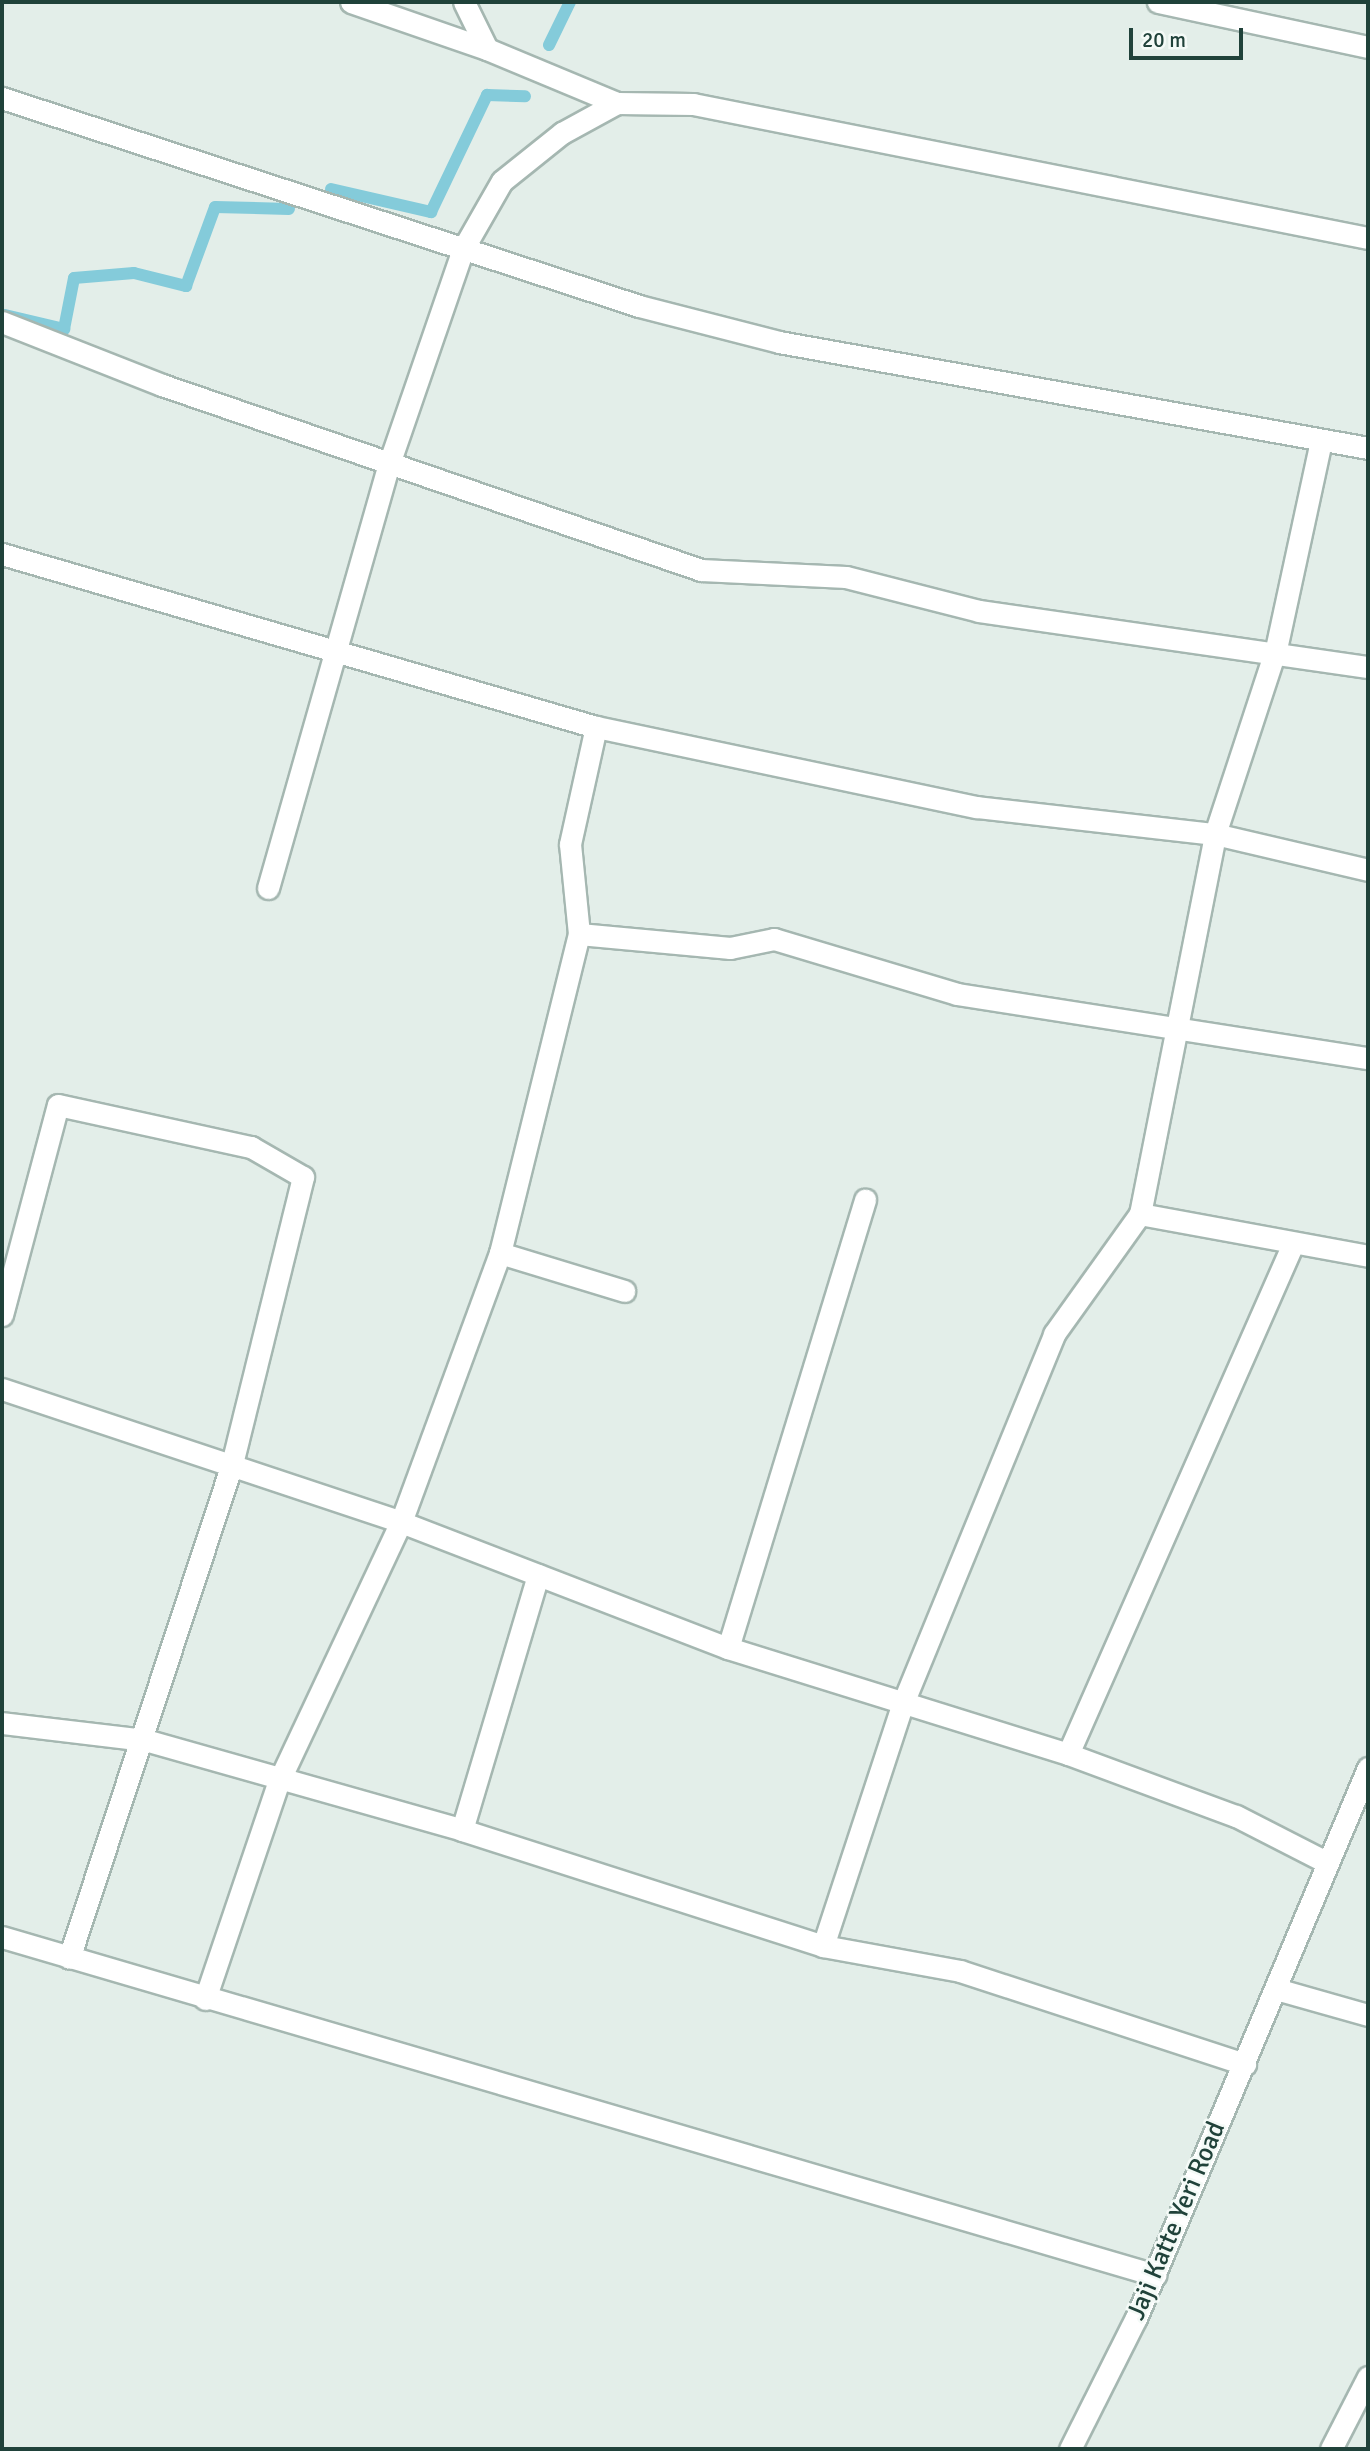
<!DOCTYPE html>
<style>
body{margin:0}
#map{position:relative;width:1370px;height:2451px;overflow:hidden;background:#e3eee9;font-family:Signika,sans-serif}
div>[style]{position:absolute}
.stream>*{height:12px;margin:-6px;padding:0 6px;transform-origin:6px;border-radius:6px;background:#84cbda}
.roads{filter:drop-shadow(2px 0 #a5b7b1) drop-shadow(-2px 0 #a5b7b1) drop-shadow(0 2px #a5b7b1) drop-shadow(0 -2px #a5b7b1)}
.street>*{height:21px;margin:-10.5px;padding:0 10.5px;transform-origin:10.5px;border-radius:10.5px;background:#fff}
span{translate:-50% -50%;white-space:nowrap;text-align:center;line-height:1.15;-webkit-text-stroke:5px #f4faf7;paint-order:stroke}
.street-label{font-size:26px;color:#20423a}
.frame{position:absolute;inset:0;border:4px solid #20423a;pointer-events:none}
.scale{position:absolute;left:1129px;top:28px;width:114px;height:32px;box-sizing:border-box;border:4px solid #20423a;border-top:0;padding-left:9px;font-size:21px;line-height:24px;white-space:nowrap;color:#20423a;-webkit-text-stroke:5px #f4faf7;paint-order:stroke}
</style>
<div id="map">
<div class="stream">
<div style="left:549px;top:45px;width:48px;rotate:-64deg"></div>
<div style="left:331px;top:189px;width:103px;rotate:13deg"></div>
<div style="left:431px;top:212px;width:130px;rotate:-64.4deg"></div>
<div style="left:487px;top:95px;width:38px;rotate:2deg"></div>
<div style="left:5px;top:315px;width:61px;rotate:13.3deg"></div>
<div style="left:64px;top:329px;width:52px;rotate:-78.9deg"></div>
<div style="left:74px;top:278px;width:60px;rotate:-4.8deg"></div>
<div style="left:134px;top:273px;width:54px;rotate:14deg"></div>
<div style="left:186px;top:286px;width:84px;rotate:-69.8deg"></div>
<div style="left:215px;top:207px;width:74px;rotate:1.5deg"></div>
</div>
<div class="roads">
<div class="street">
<div style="left:351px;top:2px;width:144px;rotate:19.1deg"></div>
<div style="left:464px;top:2px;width:52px;rotate:63.9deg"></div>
<div style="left:487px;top:49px;width:141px;rotate:22.6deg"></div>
<div style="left:1158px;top:2px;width:215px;rotate:12.1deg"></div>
<div style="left:2px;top:98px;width:670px;rotate:18.08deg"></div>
<div style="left:639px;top:306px;width:145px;rotate:14.4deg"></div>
<div style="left:779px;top:342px;width:598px;rotate:10.2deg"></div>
<div style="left:2px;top:322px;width:172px;rotate:21.5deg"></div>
<div style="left:162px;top:385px;width:570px;rotate:18.94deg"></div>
<div style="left:701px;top:570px;width:145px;rotate:2.8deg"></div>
<div style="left:846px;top:577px;width:137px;rotate:14.3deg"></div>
<div style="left:979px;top:611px;width:393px;rotate:8.2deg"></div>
<div style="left:2px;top:554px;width:619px;rotate:16.24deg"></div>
<div style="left:596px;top:727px;width:389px;rotate:11.9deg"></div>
<div style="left:977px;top:807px;width:240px;rotate:6.5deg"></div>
<div style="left:1215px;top:834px;width:157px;rotate:13.2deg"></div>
<div style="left:268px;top:888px;width:441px;rotate:-74.1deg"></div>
<div style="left:389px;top:464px;width:227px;rotate:-71deg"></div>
<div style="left:463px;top:249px;width:78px;rotate:-60.2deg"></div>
<div style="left:502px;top:181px;width:77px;rotate:-38.7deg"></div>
<div style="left:562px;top:133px;width:63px;rotate:-28.6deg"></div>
<div style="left:617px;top:103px;width:76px;rotate:0.8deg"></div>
<div style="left:693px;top:104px;width:688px;rotate:11.23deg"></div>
<div style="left:579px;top:934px;width:152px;rotate:5.3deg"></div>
<div style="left:730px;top:948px;width:45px;rotate:-11.6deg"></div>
<div style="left:774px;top:939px;width:191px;rotate:16.7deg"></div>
<div style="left:957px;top:994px;width:416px;rotate:8.9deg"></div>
<div style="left:1140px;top:1214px;width:232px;rotate:10.4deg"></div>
<div style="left:500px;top:1253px;width:130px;rotate:17deg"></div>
<div style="left:2px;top:1315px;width:217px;rotate:-75.1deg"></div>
<div style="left:58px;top:1105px;width:198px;rotate:12.3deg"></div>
<div style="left:251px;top:1147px;width:60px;rotate:30deg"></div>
<div style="left:303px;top:1177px;width:296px;rotate:103.9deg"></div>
<div style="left:232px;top:1464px;width:520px;rotate:108.26deg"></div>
<div style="left:2px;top:1389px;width:421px;rotate:18.4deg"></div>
<div style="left:401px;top:1522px;width:350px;rotate:21.1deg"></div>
<div style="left:728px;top:1648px;width:356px;rotate:17.3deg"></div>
<div style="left:1068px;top:1754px;width:179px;rotate:20.3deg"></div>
<div style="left:1236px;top:1816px;width:103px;rotate:27.1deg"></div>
<div style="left:728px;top:1648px;width:469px;rotate:-73deg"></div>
<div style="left:2px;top:1723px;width:144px;rotate:6.8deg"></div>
<div style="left:145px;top:1740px;width:330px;rotate:15.8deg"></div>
<div style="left:462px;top:1830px;width:379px;rotate:17.8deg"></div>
<div style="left:823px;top:1946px;width:139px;rotate:10.3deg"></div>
<div style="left:960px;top:1971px;width:300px;rotate:18.1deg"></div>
<div style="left:1068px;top:1754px;width:555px;rotate:-66.21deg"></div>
<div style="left:462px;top:1830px;width:266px;rotate:-73.4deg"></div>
<div style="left:2px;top:1937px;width:1202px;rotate:16.34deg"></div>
<div style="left:823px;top:1946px;width:256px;rotate:-71.8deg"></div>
<div style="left:903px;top:1703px;width:399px;rotate:-67.7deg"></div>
<div style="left:1054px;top:1334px;width:148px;rotate:-54.4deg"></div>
<div style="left:1140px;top:1214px;width:387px;rotate:-78.8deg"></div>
<div style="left:1215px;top:834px;width:195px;rotate:-71.8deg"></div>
<div style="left:1276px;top:649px;width:213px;rotate:-77.8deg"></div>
<div style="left:1276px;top:1989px;width:96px;rotate:15.8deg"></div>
<div style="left:205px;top:1999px;width:230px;rotate:-71.3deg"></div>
<div style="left:279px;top:1781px;width:286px;rotate:-64.8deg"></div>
<div style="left:401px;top:1522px;width:287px;rotate:-69.8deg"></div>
<div style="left:500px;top:1253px;width:329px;rotate:-76.1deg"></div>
<div style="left:579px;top:934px;width:90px;rotate:-95.7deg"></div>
<div style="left:570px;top:844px;width:120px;rotate:-77.5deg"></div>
<div style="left:1070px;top:2449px;width:147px;rotate:-63.3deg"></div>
<div style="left:1136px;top:2318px;width:597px;rotate:-67.13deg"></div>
<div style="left:1331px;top:2449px;width:81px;rotate:-62.8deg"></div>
</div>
</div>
<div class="street-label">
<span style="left:1177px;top:2221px;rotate:-67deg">Jaji Katte Yeri Road</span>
</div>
<div class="frame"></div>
<div class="scale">20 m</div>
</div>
